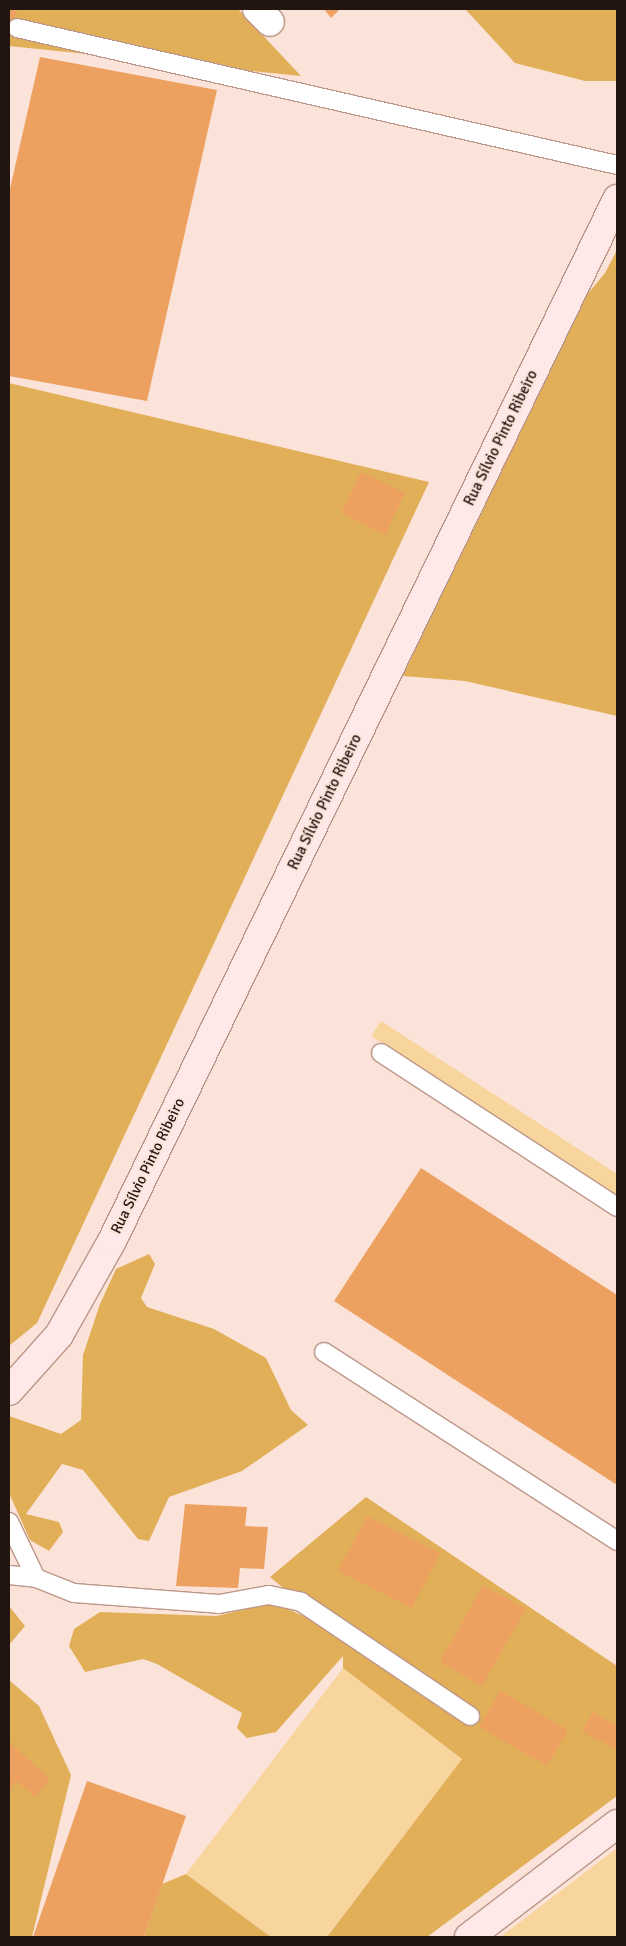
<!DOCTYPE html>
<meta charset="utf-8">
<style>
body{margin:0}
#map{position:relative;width:626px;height:1946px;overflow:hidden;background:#fce3da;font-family:Signika,sans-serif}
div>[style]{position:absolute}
.green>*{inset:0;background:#f9d59e}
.forest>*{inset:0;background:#e2af59}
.building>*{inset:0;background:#eca161}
.roads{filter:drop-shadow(1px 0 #bc9789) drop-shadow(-1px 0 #bc9789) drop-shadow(0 1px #bc9789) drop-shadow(0 -1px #bc9789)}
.lane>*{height:18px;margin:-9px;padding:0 9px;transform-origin:9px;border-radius:9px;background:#fff}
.street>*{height:28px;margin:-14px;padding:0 14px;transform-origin:14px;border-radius:14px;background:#fff}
.secondary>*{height:28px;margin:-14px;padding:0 14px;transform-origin:14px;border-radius:14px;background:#fee9e8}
span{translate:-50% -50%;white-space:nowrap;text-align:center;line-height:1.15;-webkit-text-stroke:4px #fce3da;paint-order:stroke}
.street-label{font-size:15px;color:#22150f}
.frame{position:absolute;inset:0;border:10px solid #22150f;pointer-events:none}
</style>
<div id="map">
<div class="green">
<div style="clip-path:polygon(381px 1021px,617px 1174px,617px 1197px,371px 1036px)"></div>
<div style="clip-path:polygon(343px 1668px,462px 1759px,327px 1937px,271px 1937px,186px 1874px)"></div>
<div style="clip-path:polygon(617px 1848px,617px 1937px,500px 1937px)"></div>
</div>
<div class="forest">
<div style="clip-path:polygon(9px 9px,238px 9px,301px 76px,9px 46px)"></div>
<div style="clip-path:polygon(465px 9px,617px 9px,617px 81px,585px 81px,515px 63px)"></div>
<div style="clip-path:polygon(617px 250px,617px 716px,465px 681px,403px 676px,575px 309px,605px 273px)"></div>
<div style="clip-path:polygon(9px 383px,429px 482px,37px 1323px,9px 1346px)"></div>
<div style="clip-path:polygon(149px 1254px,155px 1264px,141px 1298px,147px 1307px,214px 1329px,266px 1358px,291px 1410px,308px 1425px,242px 1471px,169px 1497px,149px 1541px,138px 1539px,83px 1470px,62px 1464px,26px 1514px,59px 1522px,63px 1532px,49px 1551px,30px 1540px,9px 1493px,9px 1416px,61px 1434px,81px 1420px,83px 1355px,100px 1304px,116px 1269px)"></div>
<div style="clip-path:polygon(366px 1497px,617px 1666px,617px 1796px,427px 1937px,327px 1937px,462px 1759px,343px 1668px,343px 1656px,276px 1732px,247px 1738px,237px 1728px,242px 1713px,157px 1664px,143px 1659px,85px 1672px,69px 1646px,74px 1629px,100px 1612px,216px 1616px,274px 1603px,333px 1629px,270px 1577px)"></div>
<div style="clip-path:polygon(9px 1606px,25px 1626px,9px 1645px)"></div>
<div style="clip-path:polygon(9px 1680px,39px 1706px,71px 1775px,32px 1937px,9px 1937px)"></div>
<div style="clip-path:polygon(186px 1874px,271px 1937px,144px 1937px,162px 1884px)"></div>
</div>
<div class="building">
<div style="clip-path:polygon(9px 9px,17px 9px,13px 30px,9px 29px)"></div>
<div style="clip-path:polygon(324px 9px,340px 9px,331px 18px)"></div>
<div style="clip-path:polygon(40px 57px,217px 90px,147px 401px,9px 376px,9px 193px)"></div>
<div style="clip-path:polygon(361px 472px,405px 493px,385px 535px,341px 513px)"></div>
<div style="clip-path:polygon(421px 1168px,617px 1295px,617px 1485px,334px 1301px)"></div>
<div style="clip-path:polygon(185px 1504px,247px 1507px,245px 1526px,268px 1527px,264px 1569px,240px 1568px,238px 1588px,176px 1586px)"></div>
<div style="clip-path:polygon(367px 1516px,440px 1553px,412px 1608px,338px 1571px)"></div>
<div style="clip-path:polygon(483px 1585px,526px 1609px,482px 1686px,440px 1662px)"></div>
<div style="clip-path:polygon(500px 1691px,568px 1730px,547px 1766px,479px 1727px)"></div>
<div style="clip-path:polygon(592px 1712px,617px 1725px,617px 1749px,582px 1732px)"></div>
<div style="clip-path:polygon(9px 1742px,50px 1779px,35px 1797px,16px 1781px,9px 1790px)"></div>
<div style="clip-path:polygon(87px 1781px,186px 1816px,144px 1937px,33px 1937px)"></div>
</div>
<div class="roads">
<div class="lane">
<div style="left:17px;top:28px;width:615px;rotate:12.86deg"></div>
<div style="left:381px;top:1053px;width:282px;rotate:33.1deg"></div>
<div style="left:324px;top:1352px;width:349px;rotate:32.8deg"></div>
<div style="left:9px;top:1522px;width:62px;rotate:64.3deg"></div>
<div style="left:9px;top:1575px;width:27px;rotate:6deg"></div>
<div style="left:36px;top:1578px;width:41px;rotate:21.5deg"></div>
<div style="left:74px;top:1593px;width:145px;rotate:4.3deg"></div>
<div style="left:219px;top:1604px;width:51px;rotate:-10.2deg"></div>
<div style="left:269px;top:1595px;width:33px;rotate:12deg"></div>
<div style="left:301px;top:1602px;width:204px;rotate:34deg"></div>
</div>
<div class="street">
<div style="left:257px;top:9px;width:18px;rotate:45deg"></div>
</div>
<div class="secondary">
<div style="left:9px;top:1391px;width:75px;rotate:-48.2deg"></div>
<div style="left:59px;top:1335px;width:108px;rotate:-60.6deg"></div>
<div style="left:112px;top:1241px;width:1158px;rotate:-64.14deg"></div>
<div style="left:469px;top:1937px;width:186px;rotate:-37.4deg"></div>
</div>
</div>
<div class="street-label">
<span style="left:501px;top:438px;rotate:-64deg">Rua Sílvio Pinto Ribeiro</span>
<span style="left:325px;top:802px;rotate:-64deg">Rua Sílvio Pinto Ribeiro</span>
<span style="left:148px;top:1166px;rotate:-64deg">Rua Sílvio Pinto Ribeiro</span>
</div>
<div class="frame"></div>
</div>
